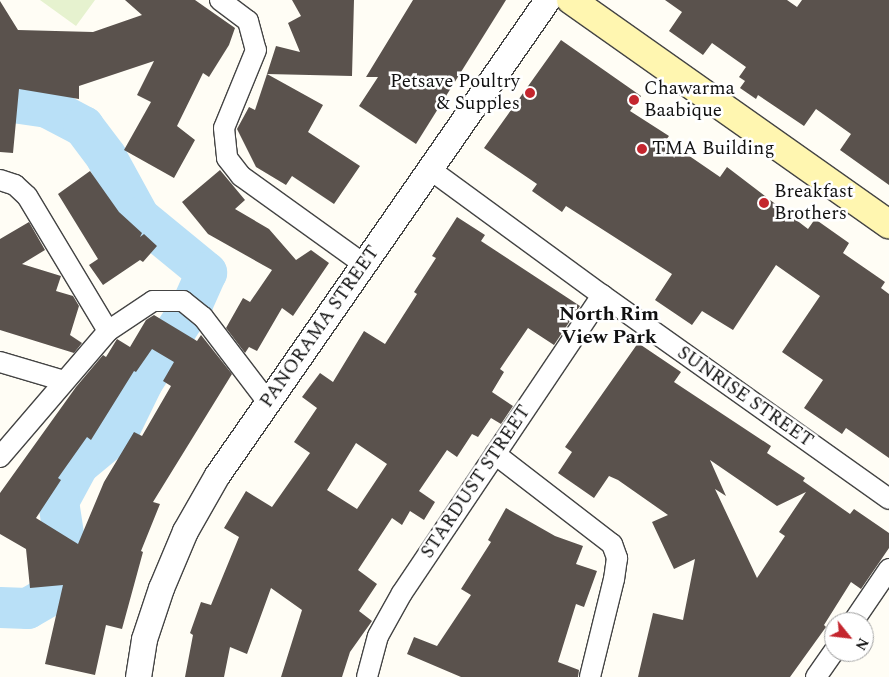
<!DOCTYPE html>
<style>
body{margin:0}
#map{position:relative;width:889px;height:677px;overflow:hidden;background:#fffdf5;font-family:Spectral,serif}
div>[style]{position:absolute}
.pitch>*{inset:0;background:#e6f2cf}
.river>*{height:41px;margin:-20.5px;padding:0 20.5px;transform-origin:20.5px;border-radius:20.5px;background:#b9e0f7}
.building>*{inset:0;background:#5a524d}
.roads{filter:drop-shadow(1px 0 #444) drop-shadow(-1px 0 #444) drop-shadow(0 1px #444) drop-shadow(0 -1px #444)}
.minor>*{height:20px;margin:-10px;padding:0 10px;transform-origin:10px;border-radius:10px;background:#fff}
.tertiary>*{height:25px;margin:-12.5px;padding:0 12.5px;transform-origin:12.5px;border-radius:12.5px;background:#fff}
.secondary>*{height:28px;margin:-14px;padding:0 14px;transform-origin:14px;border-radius:14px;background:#fff6b0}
.dots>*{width:14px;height:14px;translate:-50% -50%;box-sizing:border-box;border:2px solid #fff;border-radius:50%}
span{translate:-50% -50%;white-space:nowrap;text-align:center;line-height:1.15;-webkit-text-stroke:5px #fff;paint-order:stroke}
.poi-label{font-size:19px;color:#111}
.right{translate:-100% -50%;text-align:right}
.left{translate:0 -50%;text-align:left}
.street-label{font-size:19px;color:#111}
.neighbourhood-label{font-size:20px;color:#111;font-weight:700}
.north{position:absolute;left:824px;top:612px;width:50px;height:50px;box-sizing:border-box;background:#fff;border:1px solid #a0a0a0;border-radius:50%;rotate:119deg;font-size:14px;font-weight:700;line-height:20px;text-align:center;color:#111}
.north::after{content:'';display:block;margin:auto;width:18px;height:22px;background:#c4262e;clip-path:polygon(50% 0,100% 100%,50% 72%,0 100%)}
</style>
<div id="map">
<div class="pitch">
<div style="clip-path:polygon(40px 0,95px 0,76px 26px)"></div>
</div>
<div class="river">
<div style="left:0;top:100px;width:48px;rotate:8.5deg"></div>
<div style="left:47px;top:107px;width:41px;rotate:27.8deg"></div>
<div style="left:83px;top:126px;width:39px;rotate:53deg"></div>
<div style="left:106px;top:157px;width:68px;rotate:61.2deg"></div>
<div style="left:139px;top:217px;width:87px;rotate:39.4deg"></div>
<div style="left:206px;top:272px;width:35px;rotate:114deg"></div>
<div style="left:192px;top:304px;width:93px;rotate:122.7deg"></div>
<div style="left:142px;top:382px;width:55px;rotate:116.1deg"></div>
<div style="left:118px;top:431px;width:52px;rotate:140.5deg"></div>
<div style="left:78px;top:464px;width:42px;rotate:118.4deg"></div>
<div style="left:58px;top:501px;width:53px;rotate:81.3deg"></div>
<div style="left:66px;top:553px;width:36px;rotate:99deg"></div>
<div style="left:60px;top:589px;width:38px;rotate:150deg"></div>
<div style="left:27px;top:608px;width:27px;rotate:-178deg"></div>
</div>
<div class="building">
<div style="clip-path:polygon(125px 0,195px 0,235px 28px,229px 45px,209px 77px,203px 73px,177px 126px,195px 140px,174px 178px,124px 150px,151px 102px,137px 95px,154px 61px,79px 86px,79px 99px,19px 89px,13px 153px,0 152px,0 1px,18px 30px,93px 32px,142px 15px)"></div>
<div style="clip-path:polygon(292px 0,354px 0,352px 76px,267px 74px,276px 46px,300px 52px,288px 23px,301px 16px)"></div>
<div style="clip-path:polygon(413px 0,506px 0,416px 144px,359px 106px,378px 77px,366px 77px)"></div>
<div style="clip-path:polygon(665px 0,787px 0,797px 7px,802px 0,889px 0,889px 185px,840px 150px,851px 134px,816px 109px,804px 126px,758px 95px,756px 99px,740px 88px,745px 81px,739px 77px,746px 67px,712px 43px,703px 55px,669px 31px,682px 12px)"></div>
<div style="clip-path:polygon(561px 40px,641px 96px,630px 111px,669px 136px,666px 140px,720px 177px,727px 167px,808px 229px,815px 219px,849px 243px,843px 253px,885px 282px,881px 288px,889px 294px,889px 458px,846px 428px,842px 434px,804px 408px,823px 380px,782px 352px,820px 296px,776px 265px,733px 330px,702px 311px,692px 325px,655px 300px,672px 274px,566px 206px,562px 212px,532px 191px,537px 184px,484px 148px)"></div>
<div style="clip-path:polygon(267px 74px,323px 105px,308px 132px,360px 166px,334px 204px,292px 176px,286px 185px,256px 167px,237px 129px,249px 107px,255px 110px)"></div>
<div style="clip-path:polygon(220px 170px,245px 200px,235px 209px,269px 229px,296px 260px,311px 250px,329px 263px,293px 316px,282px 308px,257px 351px,249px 347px,245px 353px,226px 328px,243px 298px,250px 302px,272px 270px,208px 234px,182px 202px)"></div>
<div style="clip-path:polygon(90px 171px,119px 212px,142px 233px,140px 237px,144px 234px,157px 246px,143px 262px,140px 260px,103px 285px,89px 265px,98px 259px,58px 194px)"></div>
<div style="clip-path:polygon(evenodd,457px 217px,485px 235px,481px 241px,580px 306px,554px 345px,528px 328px,500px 369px,504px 372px,492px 392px,513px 406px,501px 424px,491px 418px,478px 437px,472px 434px,457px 457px,447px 450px,419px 491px,435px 502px,424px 520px,410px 511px,402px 525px,392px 518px,358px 570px,377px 584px,359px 611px,372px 621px,350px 652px,342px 677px,281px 677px,302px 610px,271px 588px,247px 654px,230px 647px,224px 677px,185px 677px,193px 635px,190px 633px,201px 602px,211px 605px,239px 537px,224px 528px,246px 491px,272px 507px,310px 453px,294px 442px,317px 408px,302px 397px,320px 373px,333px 382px,364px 331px,385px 344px,417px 294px,414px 292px,436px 258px,432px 256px,457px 217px,356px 443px,387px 464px,357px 509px,327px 490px,356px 443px)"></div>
<div style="clip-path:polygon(29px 222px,45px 250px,22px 264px,61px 276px,56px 291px,73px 296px,79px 306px,70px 335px,82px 343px,74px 353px,0 330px,0 239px)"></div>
<div style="clip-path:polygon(evenodd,154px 315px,197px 341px,201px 335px,232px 374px,153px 502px,160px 504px,141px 551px,143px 552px,122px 629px,106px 625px,95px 675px,45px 664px,63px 585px,30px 588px,26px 549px,0 534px,0 493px,76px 387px,103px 355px,106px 357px,117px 339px,130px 347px,146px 320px,154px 315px,152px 349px,174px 362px,163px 381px,171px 386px,142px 436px,134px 432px,104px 482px,78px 544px,36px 518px,61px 480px,58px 478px,87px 437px,91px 440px,134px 371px,136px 372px,152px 349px)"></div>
<div style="clip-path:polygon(evenodd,638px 343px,681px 372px,674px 382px,771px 446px,767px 453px,805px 478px,803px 481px,850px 514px,854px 509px,889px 533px,889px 548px,861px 589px,851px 582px,824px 625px,826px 627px,790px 677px,638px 677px,653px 613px,683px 620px,695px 559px,674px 569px,652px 522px,668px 515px,618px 480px,609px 476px,594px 498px,558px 473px,572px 452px,565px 447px,638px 343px,710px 460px,777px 506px,806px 492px,779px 532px,785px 536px,757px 578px,715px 489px,726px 496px,710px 460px)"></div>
<div style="clip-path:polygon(506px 508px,555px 536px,583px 546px,576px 564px,597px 571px,584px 607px,576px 604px,558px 662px,579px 670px,578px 677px,461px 677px,407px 654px,414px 637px,437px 646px,471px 595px,461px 589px,491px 542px,488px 540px)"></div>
</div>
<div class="roads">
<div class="minor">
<div style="left:220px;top:0;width:35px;rotate:37deg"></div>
<div style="left:248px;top:21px;width:30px;rotate:75deg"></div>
<div style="left:256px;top:50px;width:84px;rotate:112.3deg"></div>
<div style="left:224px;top:128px;width:30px;rotate:84deg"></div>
<div style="left:227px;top:158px;width:23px;rotate:52deg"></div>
<div style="left:241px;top:176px;width:153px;rotate:35.7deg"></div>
<div style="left:431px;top:170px;width:212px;rotate:36.2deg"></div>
<div style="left:602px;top:295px;width:352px;rotate:35.4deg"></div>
<div style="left:0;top:180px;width:16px;rotate:18deg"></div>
<div style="left:15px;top:185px;width:16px;rotate:43deg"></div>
<div style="left:27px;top:196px;width:157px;rotate:59deg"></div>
<div style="left:0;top:362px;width:67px;rotate:16.5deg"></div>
<div style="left:495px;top:454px;width:148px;rotate:37.6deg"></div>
<div style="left:612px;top:544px;width:15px;rotate:70deg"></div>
<div style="left:617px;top:558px;width:21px;rotate:98deg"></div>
<div style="left:614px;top:579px;width:101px;rotate:103.8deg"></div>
<div style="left:0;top:457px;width:166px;rotate:-49.4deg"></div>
<div style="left:108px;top:331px;width:54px;rotate:-33.7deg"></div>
<div style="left:153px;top:301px;width:30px"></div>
<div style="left:183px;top:301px;width:26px;rotate:39deg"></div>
<div style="left:203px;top:317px;width:106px;rotate:52.7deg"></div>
<div style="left:853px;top:622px;width:64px;rotate:-55.8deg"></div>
<div style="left:367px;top:677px;width:42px;rotate:-75deg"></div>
<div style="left:378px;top:636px;width:49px;rotate:-60.8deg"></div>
<div style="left:402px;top:593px;width:359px;rotate:-56.1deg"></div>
<div style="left:816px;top:677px;width:32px;rotate:-55deg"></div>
</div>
<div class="tertiary">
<div style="left:138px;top:677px;width:38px;rotate:-81deg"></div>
<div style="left:144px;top:639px;width:54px;rotate:-71.6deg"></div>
<div style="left:161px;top:588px;width:62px;rotate:-67.2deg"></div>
<div style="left:185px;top:531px;width:64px;rotate:-60.3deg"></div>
<div style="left:217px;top:475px;width:578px;rotate:-55.21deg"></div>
</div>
<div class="secondary">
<div style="left:571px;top:0;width:389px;rotate:35.2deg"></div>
</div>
</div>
<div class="dots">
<div style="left:530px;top:93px;background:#c4262e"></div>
<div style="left:634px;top:100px;background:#c4262e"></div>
<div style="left:642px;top:149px;background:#c4262e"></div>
<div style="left:764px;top:203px;background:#c4262e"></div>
</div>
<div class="poi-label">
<span class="right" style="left:520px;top:93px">Petsave Poultry<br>&amp; Supples</span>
<span class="left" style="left:644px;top:100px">Chawarma<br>Baabique</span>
<span class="left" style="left:652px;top:149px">TMA Building</span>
<span class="left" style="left:774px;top:203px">Breakfast<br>Brothers</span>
</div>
<div class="street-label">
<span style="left:320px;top:327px;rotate:-55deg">PANORAMA STREET</span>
<span style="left:745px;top:397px;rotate:35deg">SUNRISE STREET</span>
<span style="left:476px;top:482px;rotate:-56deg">STARDUST STREET</span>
</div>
<div class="neighbourhood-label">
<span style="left:609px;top:326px">North Rim<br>View Park</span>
</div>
<div class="north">N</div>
</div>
